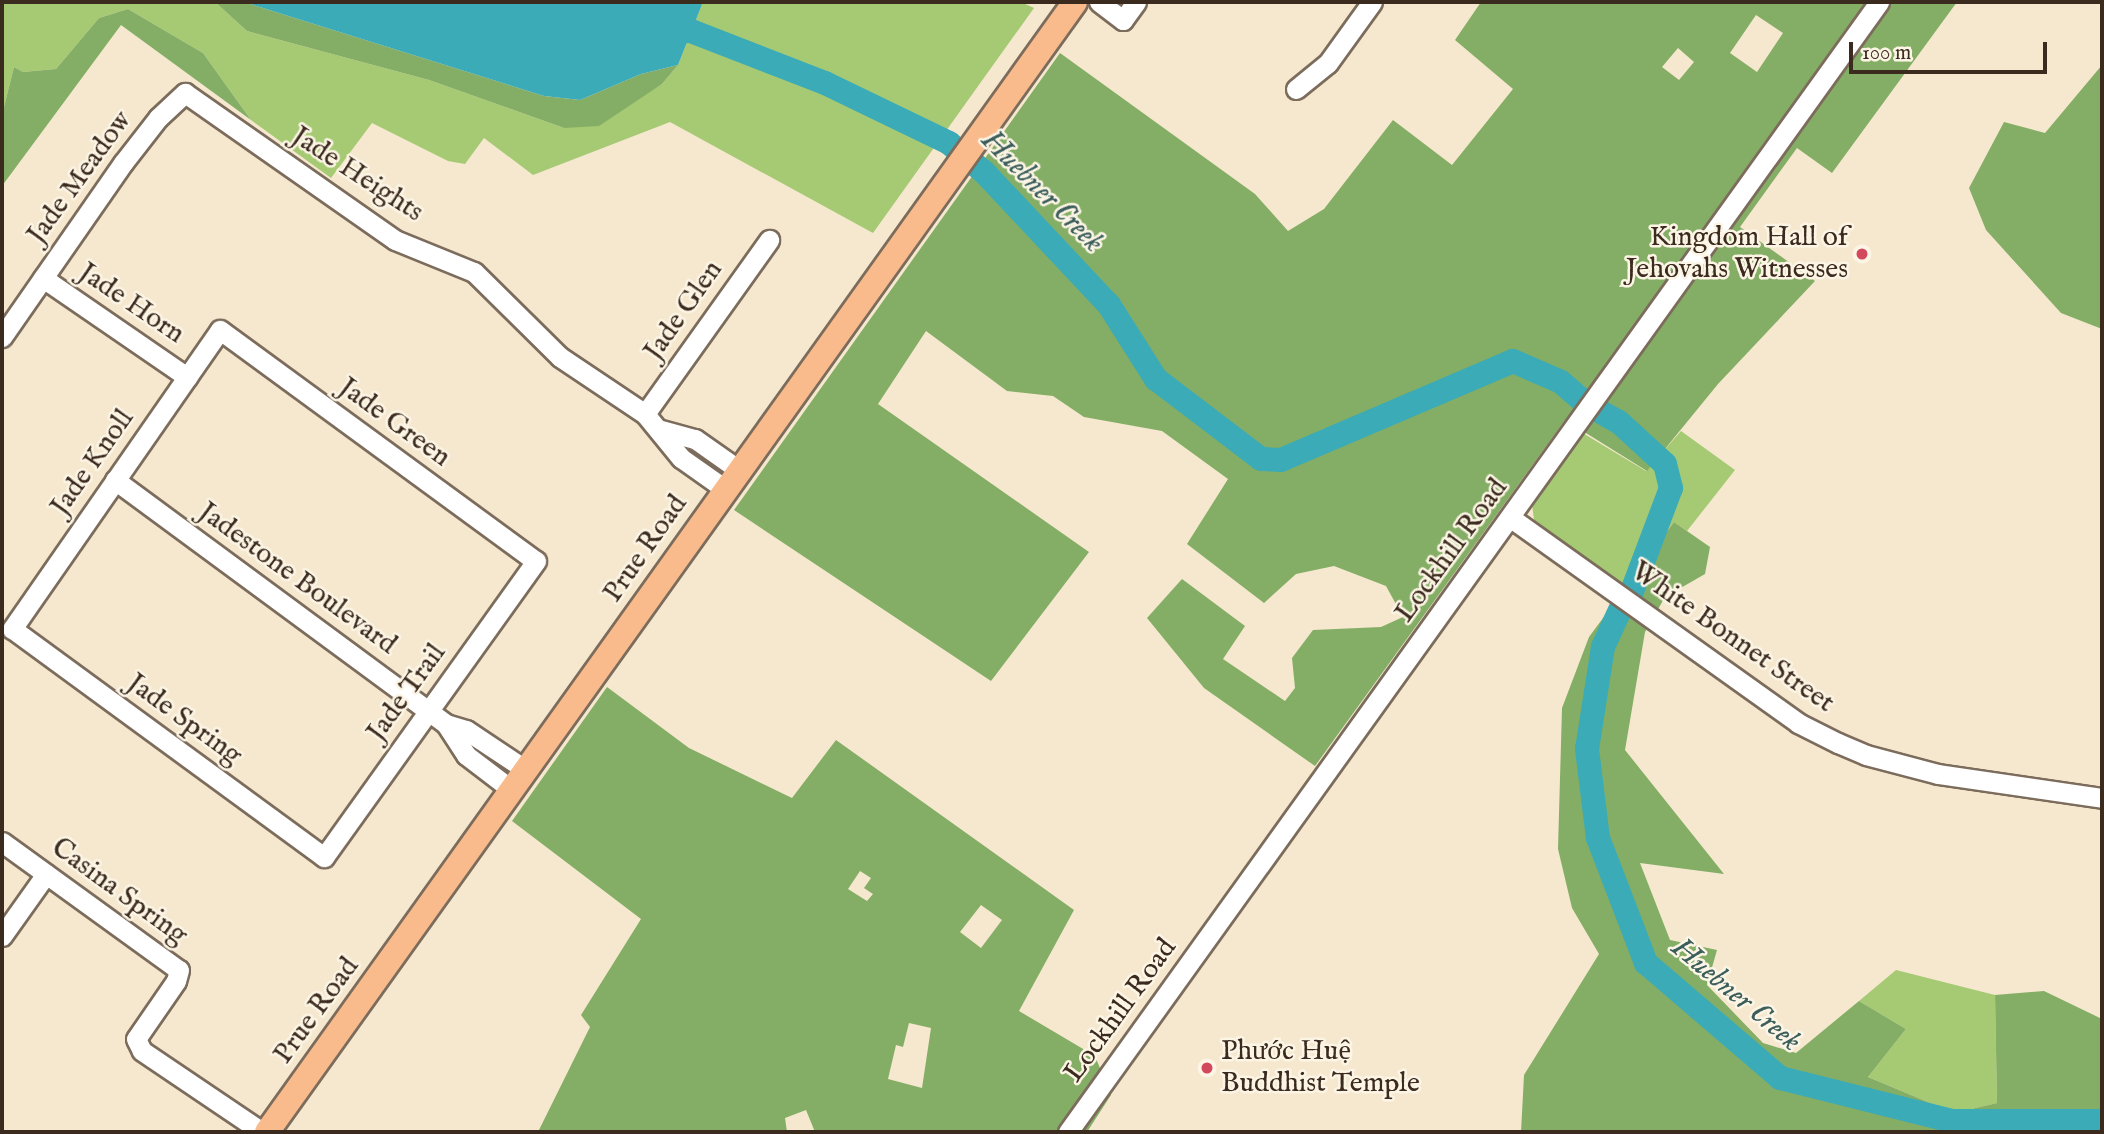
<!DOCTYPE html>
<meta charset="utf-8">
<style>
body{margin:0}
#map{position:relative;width:2104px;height:1134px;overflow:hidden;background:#f5e8cf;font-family:"IM FELL English",serif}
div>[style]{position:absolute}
.green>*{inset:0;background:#a6ca73}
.forest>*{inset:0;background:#84ae65}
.water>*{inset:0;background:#3babb7}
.river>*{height:24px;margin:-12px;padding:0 12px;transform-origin:12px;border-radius:12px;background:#3babb7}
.roads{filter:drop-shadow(2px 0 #7c6c5c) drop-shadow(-2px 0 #7c6c5c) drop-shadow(0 2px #7c6c5c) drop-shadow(0 -2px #7c6c5c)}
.minor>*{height:19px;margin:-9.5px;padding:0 9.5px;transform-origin:9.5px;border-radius:9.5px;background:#fff}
.major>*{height:24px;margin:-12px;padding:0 12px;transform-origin:12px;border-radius:12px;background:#fabb8c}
.dots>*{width:19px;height:19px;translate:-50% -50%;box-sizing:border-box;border:4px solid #fcf5e5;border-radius:50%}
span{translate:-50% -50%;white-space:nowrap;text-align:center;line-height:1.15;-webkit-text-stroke:5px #fcf5e5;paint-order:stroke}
.street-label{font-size:28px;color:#3b2a1e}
.poi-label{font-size:28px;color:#3b2a1e}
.right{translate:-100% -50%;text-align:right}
.left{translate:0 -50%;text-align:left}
.water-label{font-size:30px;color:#3b5e5b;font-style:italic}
.frame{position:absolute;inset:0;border:4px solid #3b2a1e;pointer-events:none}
.scale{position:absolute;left:1849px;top:42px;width:198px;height:32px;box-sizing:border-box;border:4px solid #3b2a1e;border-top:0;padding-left:9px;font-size:21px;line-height:24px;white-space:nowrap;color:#3b2a1e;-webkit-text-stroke:5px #fcf5e5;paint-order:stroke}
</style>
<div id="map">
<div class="green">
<div style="clip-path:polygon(2px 2px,215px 2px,247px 31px,429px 80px,564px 128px,633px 102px,662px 84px,678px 65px,703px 2px,1021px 2px,1034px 8px,873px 233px,670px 122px,533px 175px,484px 138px,465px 164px,448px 161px,372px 123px,331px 178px,251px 120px,203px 53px,128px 9px,99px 18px,56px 69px,23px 72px,14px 67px,2px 115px)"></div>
<div style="clip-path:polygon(1681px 431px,1735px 470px,1687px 531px,1674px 522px,1624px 589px,1534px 520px,1532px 504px,1581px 432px,1646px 471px)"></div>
<div style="clip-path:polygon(1896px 970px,1995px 995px,1997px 1103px,1954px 1113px,1868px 1077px,1906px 1029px,1859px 1001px)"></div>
</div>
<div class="forest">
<div style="clip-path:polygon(215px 2px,244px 2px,544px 96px,580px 100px,641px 74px,678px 65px,662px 84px,599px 126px,564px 128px,429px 80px,247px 31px)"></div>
<div style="clip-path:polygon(evenodd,1481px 2px,1957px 2px,1832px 173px,1797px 148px,1740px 227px,1815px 281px,1718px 384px,1647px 471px,1565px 420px,1315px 766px,1204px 688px,1147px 618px,1182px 579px,1245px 626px,1223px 659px,1285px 701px,1295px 688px,1292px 658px,1313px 630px,1381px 627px,1403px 617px,1386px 586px,1334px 566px,1296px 574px,1264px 603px,1187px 544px,1228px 479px,1162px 431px,1084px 417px,1053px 396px,1007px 391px,926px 331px,878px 404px,1089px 552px,991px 681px,734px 510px,1060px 53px,1255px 194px,1288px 231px,1324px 209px,1393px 120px,1452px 165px,1513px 89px,1455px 40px,1481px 2px,1756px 15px,1783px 33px,1757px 72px,1730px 53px,1756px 15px,1481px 2px,1678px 48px,1694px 62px,1679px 80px,1662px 67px,1678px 48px)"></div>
<div style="clip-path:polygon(128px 9px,203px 53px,251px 120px,121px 25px,2px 186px,2px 115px,14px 67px,23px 72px,56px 69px,99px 18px)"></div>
<div style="clip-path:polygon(2102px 65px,2102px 329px,2061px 313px,1986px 230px,1969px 188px,2004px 122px,2045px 133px)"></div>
<div style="clip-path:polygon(1674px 522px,1710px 547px,1705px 574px,1665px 597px,1645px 632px,1625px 750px,1724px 874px,1640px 863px,1670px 940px,1717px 950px,1707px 985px,1763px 1043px,1796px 1053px,1859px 1001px,1906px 1029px,1868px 1077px,1954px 1113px,1997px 1103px,1995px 995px,2044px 991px,2102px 1019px,2102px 1132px,1521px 1132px,1524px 1075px,1599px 954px,1572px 908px,1558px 849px,1562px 708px,1589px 637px)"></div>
<div style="clip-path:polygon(evenodd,607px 687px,689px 748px,792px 798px,836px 740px,1074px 910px,1019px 1011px,1095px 1056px,1111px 1095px,1087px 1132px,815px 1132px,806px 1110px,785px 1118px,787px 1132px,538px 1132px,590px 1027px,581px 1015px,641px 919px,512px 821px,607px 687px,860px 871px,871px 878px,864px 888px,873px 894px,867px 901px,848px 889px,860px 871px,607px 687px,981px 905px,1002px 920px,981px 948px,960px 932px,981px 905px,607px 687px,909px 1023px,931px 1028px,922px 1088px,888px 1079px,896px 1045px,903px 1047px,909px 1023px)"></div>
</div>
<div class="water">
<div style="clip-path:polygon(244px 2px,703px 2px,678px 65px,641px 74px,580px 100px,544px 96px)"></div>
</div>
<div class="river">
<div style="left:660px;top:33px;width:31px;rotate:-4deg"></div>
<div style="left:691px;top:31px;width:144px;rotate:21.2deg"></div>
<div style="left:825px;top:83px;width:138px;rotate:25.8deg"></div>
<div style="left:949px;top:143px;width:45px;rotate:39.6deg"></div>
<div style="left:984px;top:172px;width:183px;rotate:46.8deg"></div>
<div style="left:1109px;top:305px;width:88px;rotate:57.6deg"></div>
<div style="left:1156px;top:379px;width:132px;rotate:37.3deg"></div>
<div style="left:1261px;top:459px;width:20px;rotate:3deg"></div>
<div style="left:1281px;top:460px;width:252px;rotate:-23.1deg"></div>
<div style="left:1513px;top:361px;width:52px;rotate:23.6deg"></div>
<div style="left:1561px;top:382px;width:29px;rotate:41deg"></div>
<div style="left:1599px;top:411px;width:23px;rotate:29deg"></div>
<div style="left:1619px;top:422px;width:62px;rotate:42.4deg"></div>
<div style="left:1665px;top:464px;width:25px;rotate:76deg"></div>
<div style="left:1671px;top:488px;width:113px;rotate:110.7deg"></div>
<div style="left:1620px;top:610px;width:41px;rotate:114.7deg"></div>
<div style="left:1603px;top:647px;width:103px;rotate:98.9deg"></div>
<div style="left:1587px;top:749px;width:90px;rotate:83deg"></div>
<div style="left:1598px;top:838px;width:134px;rotate:69deg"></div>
<div style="left:1646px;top:963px;width:177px;rotate:40.6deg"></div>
<div style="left:1780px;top:1078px;width:178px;rotate:14deg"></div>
<div style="left:1953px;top:1121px;width:149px"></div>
</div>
<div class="roads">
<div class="minor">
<div style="left:1099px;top:2px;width:30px;rotate:37deg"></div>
<div style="left:1123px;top:20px;width:22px;rotate:-54deg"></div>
<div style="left:1296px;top:89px;width:41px;rotate:-39.1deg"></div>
<div style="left:1328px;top:63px;width:75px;rotate:-54.2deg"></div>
<div style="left:43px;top:278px;width:175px;rotate:34.5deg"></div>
<div style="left:220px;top:330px;width:391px;rotate:36.2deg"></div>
<div style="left:536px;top:561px;width:364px;rotate:125.6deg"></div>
<div style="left:324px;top:857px;width:386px;rotate:-143.8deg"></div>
<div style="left:12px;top:629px;width:364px;rotate:-55.2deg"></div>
<div style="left:2px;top:337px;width:212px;rotate:-55.2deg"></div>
<div style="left:123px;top:163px;width:57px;rotate:-52.1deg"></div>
<div style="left:158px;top:118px;width:37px;rotate:-43deg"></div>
<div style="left:185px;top:93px;width:256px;rotate:35deg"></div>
<div style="left:395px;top:240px;width:85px;rotate:22.1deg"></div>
<div style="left:474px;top:272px;width:121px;rotate:44.7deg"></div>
<div style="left:560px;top:357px;width:102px;rotate:33.8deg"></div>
<div style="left:645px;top:414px;width:57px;rotate:50.7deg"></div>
<div style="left:681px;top:458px;width:54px;rotate:35.2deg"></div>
<div style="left:645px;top:414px;width:214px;rotate:-54.5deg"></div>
<div style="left:661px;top:430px;width:35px;rotate:15deg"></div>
<div style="left:695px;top:439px;width:54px;rotate:35.2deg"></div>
<div style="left:115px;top:480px;width:411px;rotate:36.4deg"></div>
<div style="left:446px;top:724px;width:21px;rotate:17deg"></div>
<div style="left:466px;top:730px;width:72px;rotate:33.7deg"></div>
<div style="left:1511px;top:518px;width:353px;rotate:35.5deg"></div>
<div style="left:1798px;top:723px;width:45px;rotate:26.6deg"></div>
<div style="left:1838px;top:743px;width:30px;rotate:23deg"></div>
<div style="left:1866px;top:755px;width:74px;rotate:14.8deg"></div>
<div style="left:1938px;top:774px;width:166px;rotate:8.3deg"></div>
<div style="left:446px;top:724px;width:37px;rotate:57deg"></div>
<div style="left:466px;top:755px;width:58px;rotate:37.3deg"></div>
<div style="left:2px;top:842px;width:218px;rotate:35.9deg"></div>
<div style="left:179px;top:970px;width:11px;rotate:105deg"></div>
<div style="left:176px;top:981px;width:70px;rotate:124.6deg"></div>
<div style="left:136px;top:1039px;width:13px;rotate:63deg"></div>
<div style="left:142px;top:1051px;width:145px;rotate:34deg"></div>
<div style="left:2px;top:936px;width:76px;rotate:-54.6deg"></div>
<div style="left:1068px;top:1132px;width:1391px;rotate:-54.33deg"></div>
</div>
<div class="major">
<div style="left:267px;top:1132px;width:1389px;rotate:-54.43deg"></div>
</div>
</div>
<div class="dots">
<div style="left:1862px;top:254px;background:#d1495b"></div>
<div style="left:1207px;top:1068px;background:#d1495b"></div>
</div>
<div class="street-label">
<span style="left:357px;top:175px;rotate:33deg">Jade Heights</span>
<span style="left:80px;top:178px;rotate:-54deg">Jade Meadow</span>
<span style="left:131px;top:304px;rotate:34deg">Jade Horn</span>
<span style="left:684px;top:311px;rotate:-55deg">Jade Glen</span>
<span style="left:394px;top:423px;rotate:36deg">Jade Green</span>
<span style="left:93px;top:463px;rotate:-55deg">Jade Knoll</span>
<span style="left:646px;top:549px;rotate:-55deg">Prue Road</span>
<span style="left:1452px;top:551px;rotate:-54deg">Lockhill Road</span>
<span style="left:297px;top:579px;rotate:36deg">Jadestone Boulevard</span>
<span style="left:1732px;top:638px;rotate:35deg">White Bonnet Street</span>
<span style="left:407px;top:693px;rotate:-54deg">Jade Trail</span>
<span style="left:184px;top:720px;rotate:36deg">Jade Spring</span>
<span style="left:119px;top:892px;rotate:36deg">Casina Spring</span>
<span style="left:317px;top:1011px;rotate:-54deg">Prue Road</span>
<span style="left:1121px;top:1011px;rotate:-54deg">Lockhill Road</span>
</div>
<div class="poi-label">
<span class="right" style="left:1848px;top:254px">Kingdom Hall of<br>Jehovahs Witnesses</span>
<span class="left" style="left:1221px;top:1068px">Phước Huệ<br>Buddhist Temple</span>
</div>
<div class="water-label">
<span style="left:1042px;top:192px;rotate:45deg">Huebner Creek</span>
<span style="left:1736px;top:995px;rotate:40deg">Huebner Creek</span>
</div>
<div class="frame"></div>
<div class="scale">100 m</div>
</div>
